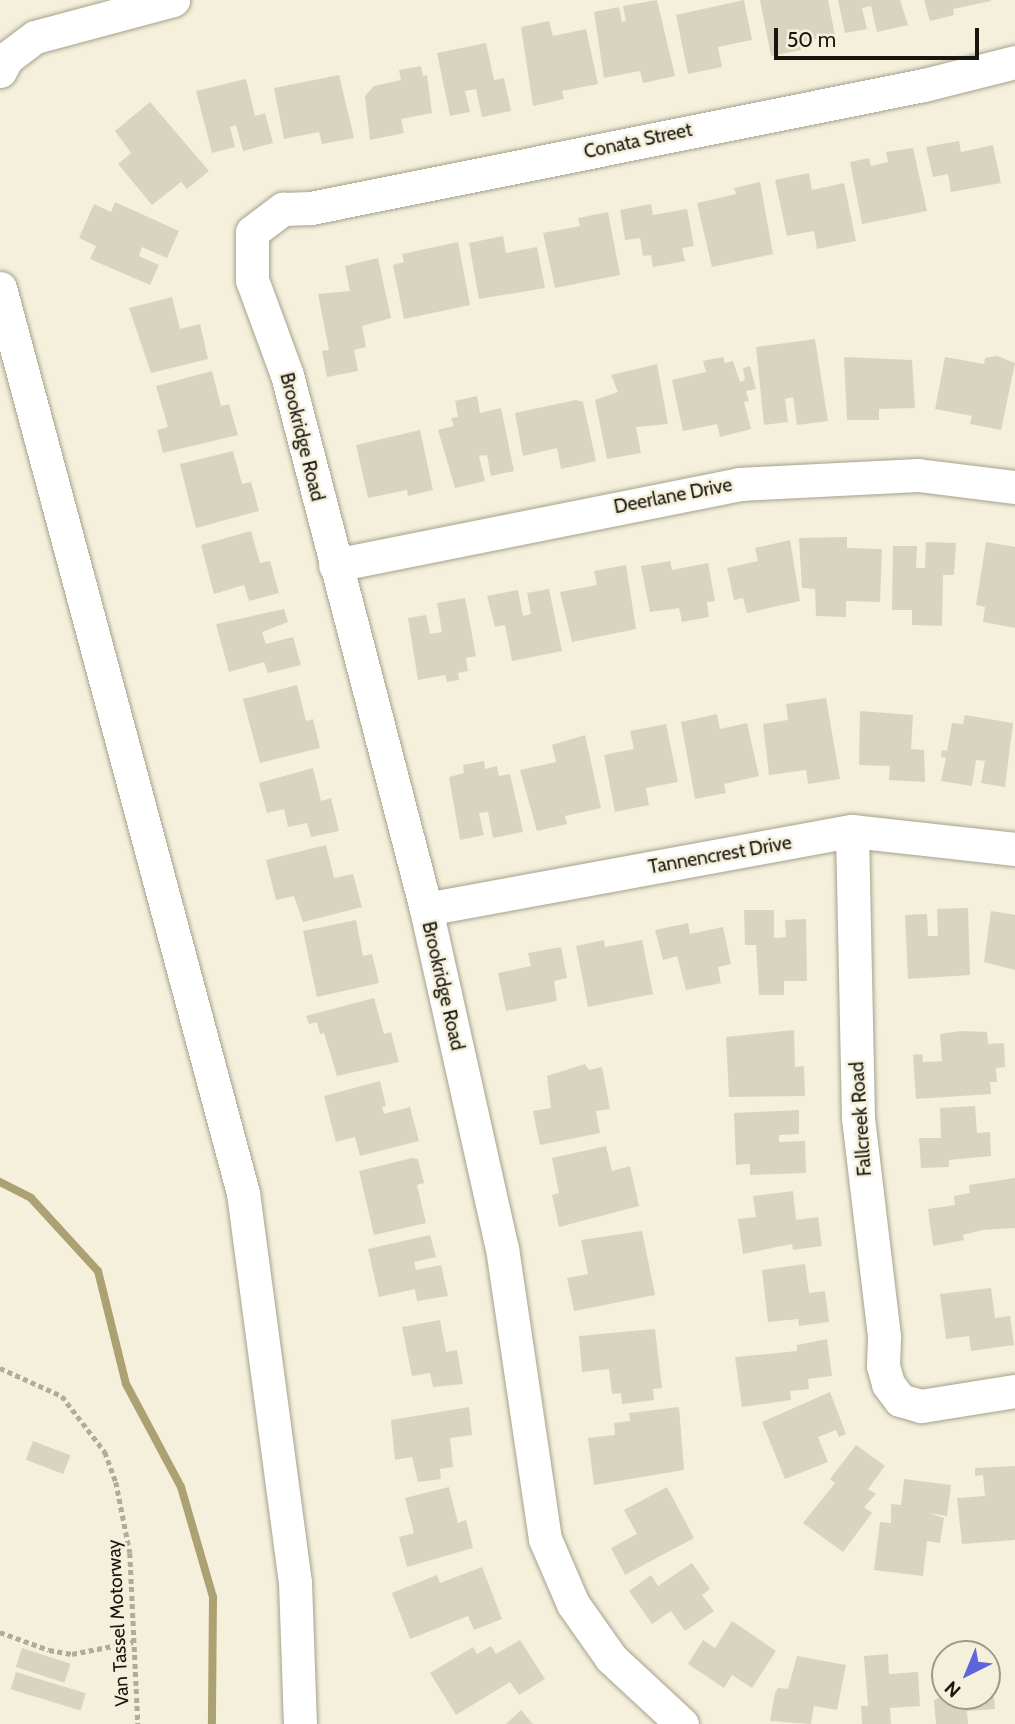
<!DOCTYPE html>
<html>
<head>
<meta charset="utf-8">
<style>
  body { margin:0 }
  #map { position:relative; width:1015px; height:1724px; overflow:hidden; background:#f5f0db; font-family:Cabin,sans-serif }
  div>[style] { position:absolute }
  .stream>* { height:8px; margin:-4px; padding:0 4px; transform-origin:4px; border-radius:4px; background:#aca172 }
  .building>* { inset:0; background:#d9d4bf; transform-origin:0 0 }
  .path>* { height:4.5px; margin-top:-2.25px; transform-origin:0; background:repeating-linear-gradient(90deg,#b0ac9c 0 5px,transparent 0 8.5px) }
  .roads { filter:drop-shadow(0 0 2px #a6a18e) drop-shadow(0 0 2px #a6a18e) }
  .minor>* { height:33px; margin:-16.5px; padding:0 16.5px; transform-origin:16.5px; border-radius:16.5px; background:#fff }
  span { translate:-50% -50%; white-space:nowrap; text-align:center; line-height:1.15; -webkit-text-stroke:5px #f5f0db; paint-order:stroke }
  .street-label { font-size:19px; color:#18160f }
  .north { position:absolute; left:931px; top:1640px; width:70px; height:70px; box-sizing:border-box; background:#f5f0db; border:2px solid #9d9989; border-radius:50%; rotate:223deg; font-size:19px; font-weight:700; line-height:28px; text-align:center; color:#18160f }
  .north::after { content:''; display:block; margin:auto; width:24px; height:32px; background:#5d65dd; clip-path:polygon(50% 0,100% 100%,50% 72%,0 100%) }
  .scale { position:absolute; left:774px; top:28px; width:205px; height:32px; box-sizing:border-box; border:4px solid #18160f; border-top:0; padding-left:9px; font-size:21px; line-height:24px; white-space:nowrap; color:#18160f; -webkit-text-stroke:5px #f5f0db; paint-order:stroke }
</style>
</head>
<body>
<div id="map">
  <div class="stream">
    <i style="left:0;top:1182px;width:35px;rotate:27deg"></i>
    <i style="left:31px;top:1198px;width:99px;rotate:47.5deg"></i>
    <i style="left:98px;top:1271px;width:116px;rotate:76.1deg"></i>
    <i style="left:126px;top:1384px;width:117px;rotate:61.9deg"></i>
    <i style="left:181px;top:1487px;width:115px;rotate:73.8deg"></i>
    <i style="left:213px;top:1597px;width:127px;rotate:90.5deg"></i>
  </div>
  <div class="building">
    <i style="clip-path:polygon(657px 0,675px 76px,643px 83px,640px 71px,604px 78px,594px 12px,619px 7px,622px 22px,626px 21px,623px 6px)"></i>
    <i style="clip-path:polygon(744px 0,752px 40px,718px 47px,722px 67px,688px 74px,676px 15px)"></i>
    <i style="clip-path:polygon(760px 0,828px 0,835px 35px,800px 42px,801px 50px,771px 56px)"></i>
    <i style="clip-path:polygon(838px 0,900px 0,908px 25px,877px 32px,871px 6px,862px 8px,867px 29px,845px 33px)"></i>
    <i style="clip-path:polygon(924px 0,991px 0,991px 1px,953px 9px,954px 15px,930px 21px)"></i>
    <i style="clip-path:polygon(549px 21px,553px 36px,586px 29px,598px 84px,562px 91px,564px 99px,533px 106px,521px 27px)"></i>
    <i style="clip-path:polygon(486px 43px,494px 80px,504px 78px,511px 111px,482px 117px,476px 89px,465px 91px,470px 112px,450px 116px,437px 53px)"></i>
    <i style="clip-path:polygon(421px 66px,423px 76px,427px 75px,432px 113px,401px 119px,404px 133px,370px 140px,365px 96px,374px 86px,401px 80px,399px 70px)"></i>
    <i style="clip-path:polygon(339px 75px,354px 138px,322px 144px,319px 132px,284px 139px,274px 88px)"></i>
    <i style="clip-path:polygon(246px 79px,255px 116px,265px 113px,273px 143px,243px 151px,236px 125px,230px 127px,235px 147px,212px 153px,196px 91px)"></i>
    <i style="clip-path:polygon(150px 102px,209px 171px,187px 189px,181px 182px,152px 205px,118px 164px,131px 153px,115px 131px)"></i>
    <i style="clip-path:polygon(959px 141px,961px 152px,993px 145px,1001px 183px,951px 192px,948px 174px,933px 177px,926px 147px)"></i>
    <i style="clip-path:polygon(913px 148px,927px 211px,862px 224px,850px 162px,869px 158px,871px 166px,888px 162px,886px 152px)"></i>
    <i style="clip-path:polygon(809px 173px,812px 190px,844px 183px,856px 241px,817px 249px,814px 231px,787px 236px,775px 180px)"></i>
    <i style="clip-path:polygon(760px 182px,773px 254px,712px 267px,697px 203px,736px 194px,734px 188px)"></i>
    <i style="clip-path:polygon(115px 202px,179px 231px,167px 258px,142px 247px,139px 256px,159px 265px,150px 285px,90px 259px,96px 246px,79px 238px,94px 204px,111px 212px)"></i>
    <i style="clip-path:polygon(651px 204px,653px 215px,687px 209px,694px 246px,682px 248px,685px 261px,653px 267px,651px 255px,643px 256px,640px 238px,625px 240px,620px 210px)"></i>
    <i style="clip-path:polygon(608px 212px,620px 275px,555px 288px,543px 233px,580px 226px,578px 218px)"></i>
    <i style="clip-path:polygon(503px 236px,506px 253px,537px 247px,545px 288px,479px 299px,469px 243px)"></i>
    <i style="clip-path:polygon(458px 242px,470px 305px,404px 319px,393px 265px,404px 262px,402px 254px)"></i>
    <i style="clip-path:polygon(378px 258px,391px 318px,362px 326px,366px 347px,354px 350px,358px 371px,327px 377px,322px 351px,329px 350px,318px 294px,350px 291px,345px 266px)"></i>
    <i style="clip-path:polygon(172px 297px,180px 329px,200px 324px,208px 359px,151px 373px,129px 308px)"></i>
    <i style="clip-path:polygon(815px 339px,828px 421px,797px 425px,793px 397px,785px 399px,788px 422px,764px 425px,756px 347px)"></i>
    <i style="clip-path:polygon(997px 356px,1015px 363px,1001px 430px,970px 424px,972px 416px,935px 409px,945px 357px,984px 364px,985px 358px)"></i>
    <i style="clip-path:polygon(723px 357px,725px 363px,733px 361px,740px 382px,745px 380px,743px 368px,750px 366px,756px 389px,746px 391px,749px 401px,744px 402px,751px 429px,720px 437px,717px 424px,683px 431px,672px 380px,706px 372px,703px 361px)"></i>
    <i style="clip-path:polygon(844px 357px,912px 360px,915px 408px,879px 409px,879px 420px,847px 420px)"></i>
    <i style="clip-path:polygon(657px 364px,668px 424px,636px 427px,641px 453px,607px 459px,595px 400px,618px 392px,611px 375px)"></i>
    <i style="clip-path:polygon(212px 371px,221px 406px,229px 404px,238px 435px,163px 453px,157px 430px,168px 427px,156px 386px)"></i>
    <i style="clip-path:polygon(477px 396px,480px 413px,501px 408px,514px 471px,491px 476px,487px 455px,479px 456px,485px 481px,455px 488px,438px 430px,454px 426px,451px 418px,458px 417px,455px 401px)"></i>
    <i style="clip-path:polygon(576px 400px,583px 402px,596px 461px,561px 469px,557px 448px,523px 456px,515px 413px)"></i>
    <i style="clip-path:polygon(420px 430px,433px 490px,408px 496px,407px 490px,368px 498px,356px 445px)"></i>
    <i style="clip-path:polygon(233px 451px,242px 484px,251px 482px,259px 511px,196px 528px,180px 464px)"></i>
    <i style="clip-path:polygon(251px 531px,260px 563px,270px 561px,279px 593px,249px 601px,244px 585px,214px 594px,201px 545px)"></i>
    <i style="clip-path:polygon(847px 537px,847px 548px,882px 549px,880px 602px,846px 601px,846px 617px,816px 616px,815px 589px,802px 588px,799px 538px)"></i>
    <i style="clip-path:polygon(790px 540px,800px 601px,747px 613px,743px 598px,734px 600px,727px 568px,758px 561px,755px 548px)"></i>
    <i style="clip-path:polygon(926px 542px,956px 543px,954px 575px,943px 575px,942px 626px,912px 625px,912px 610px,892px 610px,893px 546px,917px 546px,916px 568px,925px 568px)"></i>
    <i style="clip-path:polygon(986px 542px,1015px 547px,1015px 628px,983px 622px,985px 607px,976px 605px)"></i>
    <i style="clip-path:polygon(670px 561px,672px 570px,708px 563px,715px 601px,707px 602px,709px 617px,682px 622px,679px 608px,650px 612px,641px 566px)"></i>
    <i style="clip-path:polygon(626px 565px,636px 629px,572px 642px,560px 592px,597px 585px,594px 571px)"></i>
    <i style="clip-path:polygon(549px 589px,562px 651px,512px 661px,505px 625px,495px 627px,487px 596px,518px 590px,523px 616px,531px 614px,527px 593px)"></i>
    <i style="clip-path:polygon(465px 598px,476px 656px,466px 658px,468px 671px,458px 673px,459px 680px,447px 682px,445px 675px,418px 680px,408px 618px,426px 615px,430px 634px,442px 632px,437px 603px)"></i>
    <i style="clip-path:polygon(284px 609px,288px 622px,262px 632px,266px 644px,293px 637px,301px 665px,268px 673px,264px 662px,229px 672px,216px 624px)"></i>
    <i style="clip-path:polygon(297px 685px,306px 721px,313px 719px,320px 748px,260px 763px,243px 699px)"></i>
    <i style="clip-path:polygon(826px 698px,840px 779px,808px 784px,806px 770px,769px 775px,763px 724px,788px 720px,786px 704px)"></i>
    <i style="clip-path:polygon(860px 711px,913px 715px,911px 749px,924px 750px,925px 782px,889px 780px,890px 766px,859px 765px)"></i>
    <i style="clip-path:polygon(717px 714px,720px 729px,747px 723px,759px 776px,724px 784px,726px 793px,695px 799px,681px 722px)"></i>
    <i style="clip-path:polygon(965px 715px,1013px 723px,1005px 787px,981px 783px,985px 761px,976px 760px,972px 786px,941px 781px,946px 758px,941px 757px,942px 750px,947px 751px,952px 723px,963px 724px)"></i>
    <i style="clip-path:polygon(666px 724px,678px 782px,646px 788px,649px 805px,615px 812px,604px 755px,634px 749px,630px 731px)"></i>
    <i style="clip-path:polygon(585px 735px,601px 808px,565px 816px,567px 824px,537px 831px,520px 770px,556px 762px,552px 745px)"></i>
    <i style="clip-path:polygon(484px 761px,485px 769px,497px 766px,499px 776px,510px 774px,523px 832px,493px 838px,488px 812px,479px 813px,484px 835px,460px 840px,449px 777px,464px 773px,463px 765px)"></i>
    <i style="clip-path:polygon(313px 768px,321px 801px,331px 798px,339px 831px,311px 837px,307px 823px,288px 827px,284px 809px,267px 813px,259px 783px)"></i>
    <i style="clip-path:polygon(326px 845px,334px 878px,353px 874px,362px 907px,303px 922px,294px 896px,276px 900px,266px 860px)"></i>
    <i style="clip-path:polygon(968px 908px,970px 975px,908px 979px,905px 915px,927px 914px,928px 936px,938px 936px,937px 909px)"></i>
    <i style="clip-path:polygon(744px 910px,774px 910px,774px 938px,786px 937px,785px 920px,806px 919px,807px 981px,784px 981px,784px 995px,759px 995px,756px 945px,745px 945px)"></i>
    <i style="clip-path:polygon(991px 911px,1015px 915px,1015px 970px,984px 962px)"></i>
    <i style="clip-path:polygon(356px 920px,363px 956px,372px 954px,379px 983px,317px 997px,303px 931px)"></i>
    <i style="clip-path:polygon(688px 923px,690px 934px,723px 927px,731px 964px,718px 967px,721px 983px,686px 990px,677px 956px,663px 960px,655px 930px)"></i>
    <i style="clip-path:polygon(604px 940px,605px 947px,642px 940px,653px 994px,588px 1007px,576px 946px)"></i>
    <i style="clip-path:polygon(561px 947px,567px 978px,554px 981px,557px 1001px,506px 1011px,498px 973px,531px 966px,528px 953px)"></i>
    <i style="clip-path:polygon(374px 998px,384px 1034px,391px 1032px,399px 1062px,337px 1076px,324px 1033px,320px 1034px,317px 1022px,309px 1024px,306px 1016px)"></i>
    <i style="clip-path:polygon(794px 1030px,795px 1067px,804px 1066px,805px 1096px,729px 1097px,726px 1037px)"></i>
    <i style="clip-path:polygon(961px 1031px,987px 1032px,988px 1044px,1004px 1043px,1005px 1067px,996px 1068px,997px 1082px,990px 1082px,991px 1094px,916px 1099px,913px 1055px,922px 1054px,923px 1062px,942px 1061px,940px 1034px)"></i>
    <i style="clip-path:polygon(585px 1064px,589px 1070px,602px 1067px,610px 1109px,596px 1111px,600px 1133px,540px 1145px,533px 1111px,551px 1108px,547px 1076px)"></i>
    <i style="clip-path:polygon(380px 1081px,386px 1106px,382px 1107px,384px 1114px,410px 1107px,419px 1141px,360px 1156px,355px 1137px,336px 1142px,324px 1096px)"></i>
    <i style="clip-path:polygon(975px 1106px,977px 1133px,990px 1132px,991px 1156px,949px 1160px,949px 1167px,921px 1168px,919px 1138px,941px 1138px,940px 1108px)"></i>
    <i style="clip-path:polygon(799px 1110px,799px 1134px,779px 1135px,779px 1142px,805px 1141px,806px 1173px,750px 1175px,750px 1164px,736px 1165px,734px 1113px)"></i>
    <i style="clip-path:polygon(606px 1146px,612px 1171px,630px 1166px,639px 1206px,559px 1227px,552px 1195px,559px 1193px,552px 1158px)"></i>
    <i style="clip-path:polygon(412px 1158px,418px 1159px,424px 1183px,417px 1185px,426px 1223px,374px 1235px,359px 1171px)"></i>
    <i style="clip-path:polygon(1015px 1178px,1015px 1228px,982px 1230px,963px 1235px,964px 1240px,933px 1246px,928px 1209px,955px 1205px,954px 1196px,970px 1193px,969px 1185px)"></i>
    <i style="clip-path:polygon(793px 1191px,796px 1220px,818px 1217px,822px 1246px,793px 1250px,792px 1244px,743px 1254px,738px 1219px,756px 1217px,753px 1196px)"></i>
    <i style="clip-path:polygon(642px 1231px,655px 1295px,574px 1311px,567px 1278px,588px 1274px,581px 1240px)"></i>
    <i style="clip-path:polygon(430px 1235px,436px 1257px,414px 1262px,416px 1270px,441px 1265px,448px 1296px,417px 1301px,415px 1289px,379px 1297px,368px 1249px)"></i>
    <i style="clip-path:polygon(805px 1264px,809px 1293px,825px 1291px,829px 1322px,799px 1326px,798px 1319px,768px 1322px,762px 1270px)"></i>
    <i style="clip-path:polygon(991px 1288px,995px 1318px,1010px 1316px,1014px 1345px,971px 1351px,969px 1336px,946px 1339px,940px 1294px)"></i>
    <i style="clip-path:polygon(440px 1320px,446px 1352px,457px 1350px,463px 1384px,433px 1387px,430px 1373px,412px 1376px,402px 1327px)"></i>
    <i style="clip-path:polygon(655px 1329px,662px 1388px,653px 1389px,654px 1400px,622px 1404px,621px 1393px,612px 1394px,609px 1369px,582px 1372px,579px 1336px)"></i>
    <i style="clip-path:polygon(827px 1339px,832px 1376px,808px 1379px,809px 1389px,790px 1391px,791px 1400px,742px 1407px,735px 1357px,797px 1351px,797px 1345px)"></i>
    <i style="clip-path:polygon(830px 1392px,846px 1434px,839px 1437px,836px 1430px,818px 1437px,828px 1462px,785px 1479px,762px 1422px)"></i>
    <i style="clip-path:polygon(469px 1407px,472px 1435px,450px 1438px,453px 1467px,440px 1469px,441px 1479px,418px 1482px,412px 1457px,395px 1460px,391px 1420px)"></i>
    <i style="clip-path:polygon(679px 1407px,684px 1470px,594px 1485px,588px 1438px,615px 1435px,614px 1423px,630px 1421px,629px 1413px)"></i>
    <i style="left:33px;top:1441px;width:40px;height:20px;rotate:21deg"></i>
    <i style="clip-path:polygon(856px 1445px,885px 1466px,868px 1489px,876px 1494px,864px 1507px,872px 1513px,843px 1552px,803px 1523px,835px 1483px,830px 1479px)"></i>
    <i style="clip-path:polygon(1015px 1466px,1015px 1540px,962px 1544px,957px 1498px,985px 1496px,983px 1475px,975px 1476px,975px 1468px)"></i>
    <i style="clip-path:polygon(904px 1479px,951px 1485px,947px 1516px,929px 1513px,944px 1518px,940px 1543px,927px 1541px,923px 1576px,874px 1570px,880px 1522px,891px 1523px,891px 1504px,901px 1505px)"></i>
    <i style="clip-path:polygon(449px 1487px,458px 1523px,466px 1520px,473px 1548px,407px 1567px,399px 1537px,414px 1533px,405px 1498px)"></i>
    <i style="clip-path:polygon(667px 1487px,694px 1538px,625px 1575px,611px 1548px,637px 1534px,624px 1510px)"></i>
    <i style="clip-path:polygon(692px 1563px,710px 1589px,702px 1595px,714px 1611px,685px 1631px,671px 1611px,652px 1624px,629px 1591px,651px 1575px,658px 1586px)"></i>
    <i style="clip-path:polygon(482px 1567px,502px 1619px,474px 1630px,468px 1616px,410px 1639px,392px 1593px,437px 1575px,440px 1583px)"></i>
    <i style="clip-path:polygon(732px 1621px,776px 1651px,752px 1688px,732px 1675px,724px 1688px,688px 1664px,703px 1640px,715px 1648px)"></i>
    <i style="clip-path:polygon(520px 1640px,545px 1679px,519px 1695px,510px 1682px,456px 1715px,430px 1673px,473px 1647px,477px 1654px,491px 1646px,496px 1654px)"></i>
    <i style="left:22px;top:1648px;width:51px;height:20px;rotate:18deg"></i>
    <i style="clip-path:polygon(888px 1654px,889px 1674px,918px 1672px,920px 1706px,890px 1708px,891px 1724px,862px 1724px,861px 1706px,868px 1706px,864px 1656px)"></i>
    <i style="clip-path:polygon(797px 1656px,846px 1665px,837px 1710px,814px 1706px,811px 1724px,770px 1721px,775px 1693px,778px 1688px,788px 1689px)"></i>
    <i style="clip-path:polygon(945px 1656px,945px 1693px,943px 1693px,940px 1657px)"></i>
    <i style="clip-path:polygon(991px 1664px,995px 1709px,967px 1711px,968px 1724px,936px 1724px,934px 1700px,943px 1696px,987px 1696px,987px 1665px)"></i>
    <i style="left:16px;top:1672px;width:73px;height:18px;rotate:17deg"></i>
    <i style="clip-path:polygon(521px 1710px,533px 1724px,506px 1724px)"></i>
  </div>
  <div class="path">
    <i style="left:0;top:1368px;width:68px;rotate:24.3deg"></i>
    <i style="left:62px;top:1396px;width:71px;rotate:52.5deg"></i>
    <i style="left:105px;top:1452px;width:32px;rotate:70deg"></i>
    <i style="left:116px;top:1482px;width:72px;rotate:78.8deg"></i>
    <i style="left:130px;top:1553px;width:171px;rotate:87.3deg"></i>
    <i style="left:0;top:1632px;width:52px;rotate:20.2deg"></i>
    <i style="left:49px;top:1650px;width:23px;rotate:10deg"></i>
    <i style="left:72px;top:1654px;width:62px;rotate:-11.1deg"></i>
  </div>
  <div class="roads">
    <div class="minor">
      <i style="left:0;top:71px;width:15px;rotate:-62deg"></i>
      <i style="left:7px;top:58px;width:35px;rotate:-37deg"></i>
      <i style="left:35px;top:37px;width:143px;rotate:-15deg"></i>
      <i style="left:0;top:288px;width:937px;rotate:74.97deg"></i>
      <i style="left:243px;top:1193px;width:392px;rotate:82.4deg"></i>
      <i style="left:295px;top:1582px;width:142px;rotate:88deg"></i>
      <i style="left:335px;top:565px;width:412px;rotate:-11.3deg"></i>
      <i style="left:739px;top:484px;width:179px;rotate:-2.9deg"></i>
      <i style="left:918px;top:475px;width:98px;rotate:7.1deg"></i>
      <i style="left:852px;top:831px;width:287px;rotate:88.8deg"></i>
      <i style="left:858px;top:1118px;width:221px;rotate:83.2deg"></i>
      <i style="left:884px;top:1337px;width:29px;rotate:92deg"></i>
      <i style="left:883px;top:1366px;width:19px;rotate:74deg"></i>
      <i style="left:888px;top:1384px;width:20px;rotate:53deg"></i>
      <i style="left:900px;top:1400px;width:22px;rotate:16deg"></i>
      <i style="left:921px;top:1406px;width:95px;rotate:-9.1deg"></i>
      <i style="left:426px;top:909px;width:433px;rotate:-10.4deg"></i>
      <i style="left:852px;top:831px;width:164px;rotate:6.3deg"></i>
      <i style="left:682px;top:1724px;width:97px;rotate:-137.1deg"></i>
      <i style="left:611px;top:1658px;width:66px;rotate:-125.1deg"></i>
      <i style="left:573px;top:1604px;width:71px;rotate:-113.3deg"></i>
      <i style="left:545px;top:1539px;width:293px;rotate:-98.4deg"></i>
      <i style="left:502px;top:1249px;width:348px;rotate:-102.6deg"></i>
      <i style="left:426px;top:909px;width:552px;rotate:-104.59deg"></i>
      <i style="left:287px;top:375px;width:101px;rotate:-110.2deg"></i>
      <i style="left:252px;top:280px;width:48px;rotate:-90deg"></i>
      <i style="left:252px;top:232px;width:39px;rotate:-37deg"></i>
      <i style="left:283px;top:209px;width:28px;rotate:-2deg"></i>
      <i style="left:311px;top:208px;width:625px;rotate:-11.35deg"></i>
      <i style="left:924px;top:85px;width:94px;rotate:-14.2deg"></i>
    </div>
  </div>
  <div class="street-label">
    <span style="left:638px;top:141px;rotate:-12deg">Conata Street</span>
    <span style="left:302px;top:437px;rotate:76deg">Brookridge Road</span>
    <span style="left:673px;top:496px;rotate:-11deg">Deerlane Drive</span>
    <span style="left:720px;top:855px;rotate:-10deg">Tannencrest Drive</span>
    <span style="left:443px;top:986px;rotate:77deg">Brookridge Road</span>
    <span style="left:861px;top:1119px;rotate:-94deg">Fallcreek Road</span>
    <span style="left:118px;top:1623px;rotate:-93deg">Van Tassel Motorway</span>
  </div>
  <div class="north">N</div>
  <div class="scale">50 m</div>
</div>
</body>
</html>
